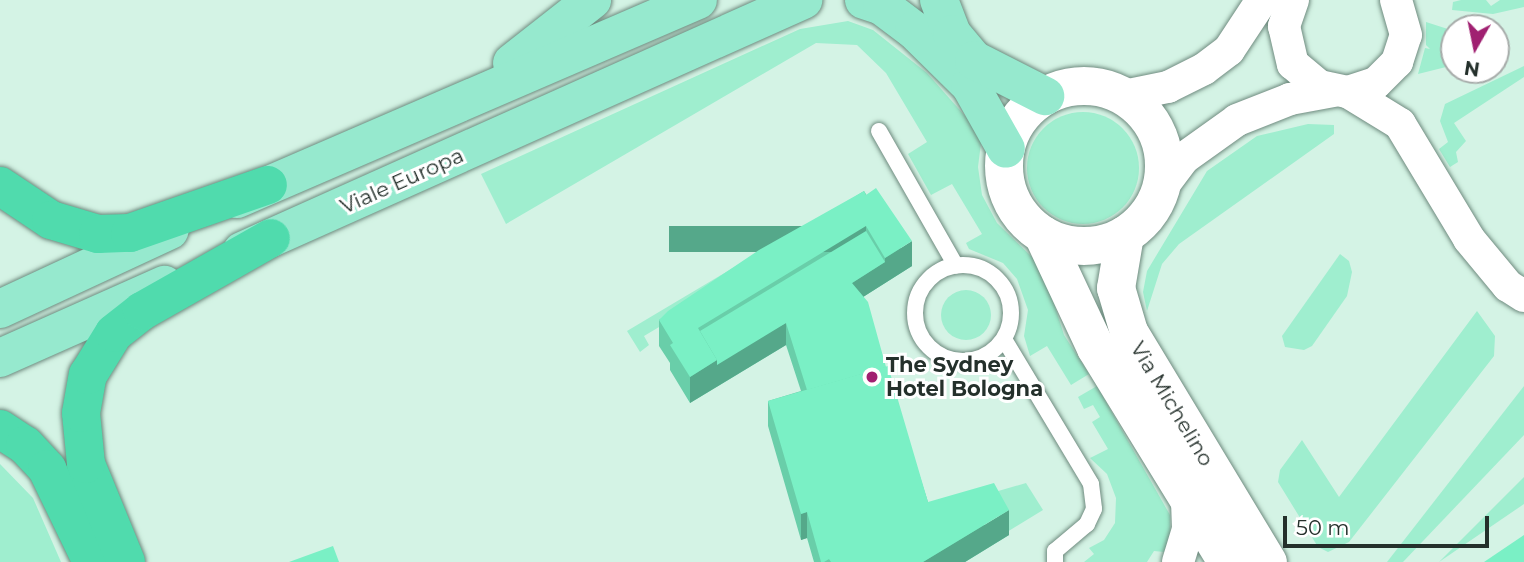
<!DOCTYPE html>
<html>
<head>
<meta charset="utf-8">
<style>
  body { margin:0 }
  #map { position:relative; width:1524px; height:562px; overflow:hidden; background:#d4f3e5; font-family:Montserrat,sans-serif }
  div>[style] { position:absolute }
  .green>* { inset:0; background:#9feecf }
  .round { border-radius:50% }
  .roads { filter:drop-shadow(0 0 2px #6f8b7f) drop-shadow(0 0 2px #6f8b7f) }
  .service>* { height:16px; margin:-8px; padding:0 8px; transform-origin:8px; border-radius:8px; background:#fff }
  .service>.ring { margin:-8px; padding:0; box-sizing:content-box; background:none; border:16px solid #fff; border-radius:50% }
  .minor>* { height:32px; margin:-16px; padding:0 16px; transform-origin:16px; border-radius:16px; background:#fff }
  .tertiary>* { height:38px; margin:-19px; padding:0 19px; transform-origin:19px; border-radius:19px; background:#fff }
  .tertiary>.ring { margin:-19px; padding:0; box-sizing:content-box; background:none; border:38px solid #fff; border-radius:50% }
  .primary>* { height:38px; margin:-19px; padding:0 19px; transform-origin:19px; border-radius:19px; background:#96e9ce }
  .motorway>* { height:38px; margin:-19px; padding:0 19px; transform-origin:19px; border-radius:19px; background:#50dbad }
  .wall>* { inset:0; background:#69cea9 }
  .shaded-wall>* { inset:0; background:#55a88a; transform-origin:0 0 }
  .building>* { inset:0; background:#7af0c5 }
  .dots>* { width:19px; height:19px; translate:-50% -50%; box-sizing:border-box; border:4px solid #fff; border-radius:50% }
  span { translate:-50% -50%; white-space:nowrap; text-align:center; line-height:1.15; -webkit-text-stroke:6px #fff; paint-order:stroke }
  .street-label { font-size:21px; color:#24302b }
  .poi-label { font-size:21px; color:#24302b; font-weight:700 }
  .left { translate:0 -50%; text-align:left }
  .north { position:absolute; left:1440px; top:14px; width:70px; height:70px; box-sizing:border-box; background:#fff; border:2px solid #a7acaa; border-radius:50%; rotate:189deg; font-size:19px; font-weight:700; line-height:28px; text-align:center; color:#24302b }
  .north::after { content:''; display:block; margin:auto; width:24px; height:32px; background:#a02071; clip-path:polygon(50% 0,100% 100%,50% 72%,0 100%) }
  .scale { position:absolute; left:1283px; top:516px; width:206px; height:32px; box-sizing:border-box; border:4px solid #24302b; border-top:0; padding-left:9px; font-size:21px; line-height:24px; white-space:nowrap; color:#24302b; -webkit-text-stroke:5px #fff; paint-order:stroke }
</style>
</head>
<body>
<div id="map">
  <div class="green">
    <i style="clip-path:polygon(1461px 0,1486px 0,1491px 6px,1500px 0,1524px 0,1524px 7px,1493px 14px,1452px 10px,1453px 2px)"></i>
    <i style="clip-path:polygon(848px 21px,873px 30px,927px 73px,973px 125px,981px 143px,978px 167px,982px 195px,997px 223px,1033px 258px,1050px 291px,1064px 335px,1089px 374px,1071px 385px,1047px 346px,1030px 356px,1024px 336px,1028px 310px,1017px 279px,1003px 263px,969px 249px,966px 243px,982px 234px,952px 184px,931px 195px,908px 154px,927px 142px,886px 73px,857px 45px,816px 43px,506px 224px,481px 174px,800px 29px)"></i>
    <i style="clip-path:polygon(1426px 22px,1454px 31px,1454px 65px,1418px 74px,1425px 48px,1430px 49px,1426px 45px)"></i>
    <i style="clip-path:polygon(1524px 66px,1524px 77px,1454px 123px,1466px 141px,1456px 152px,1458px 162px,1450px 167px,1439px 149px,1448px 142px,1440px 121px,1445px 104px)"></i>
    <i class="round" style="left:1027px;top:112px;width:112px;height:112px"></i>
    <i style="clip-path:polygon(1308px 124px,1334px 125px,1334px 134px,1179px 244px,1162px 264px,1147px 311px,1143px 292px,1147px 271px,1207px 171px,1257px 136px)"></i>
    <i style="clip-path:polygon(758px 253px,765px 264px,644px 336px,649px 345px,640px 352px,627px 331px)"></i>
    <i style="clip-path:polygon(1340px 254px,1349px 261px,1352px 272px,1347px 296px,1312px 346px,1304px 350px,1285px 347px,1282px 336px)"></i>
    <i class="round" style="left:941px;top:290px;width:50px;height:50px"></i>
    <i style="clip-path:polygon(1477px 311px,1495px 336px,1494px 356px,1349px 542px,1328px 552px,1318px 547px,1278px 482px,1280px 470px,1302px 440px,1339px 497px)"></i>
    <i style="clip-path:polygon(1097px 386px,1170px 515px,1170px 539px,1164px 552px,1154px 551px,1147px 562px,1084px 562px,1094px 554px,1089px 548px,1104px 540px,1115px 523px,1116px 498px,1107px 474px,1090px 458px,1108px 449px,1092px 422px,1100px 417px,1093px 405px,1084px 409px,1078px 397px)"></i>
    <i style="clip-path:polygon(1524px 386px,1524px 435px,1403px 562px,1387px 562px)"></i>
    <i style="clip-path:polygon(0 464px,33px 498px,61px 562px,0 562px)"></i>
    <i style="clip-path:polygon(1524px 477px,1524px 504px,1439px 562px)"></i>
    <i style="clip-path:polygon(1026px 483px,1043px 510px,1007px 532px,988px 494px)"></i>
  </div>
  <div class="roads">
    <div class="service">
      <i style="left:879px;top:131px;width:155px;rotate:60.3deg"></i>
      <i class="ring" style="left:915px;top:265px;width:80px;height:80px"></i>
      <i style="left:1004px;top:339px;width:169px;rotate:59deg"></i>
      <i style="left:1091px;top:484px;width:25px;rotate:83deg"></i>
      <i style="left:1094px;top:509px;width:17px;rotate:115deg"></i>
      <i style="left:1087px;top:524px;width:42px;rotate:139.8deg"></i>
      <i style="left:1055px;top:551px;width:11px;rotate:90deg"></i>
    </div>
    <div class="minor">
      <i style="left:1293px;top:0;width:28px;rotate:109deg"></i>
      <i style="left:1284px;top:26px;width:39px;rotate:77deg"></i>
      <i style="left:1293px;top:64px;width:34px;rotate:40deg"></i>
      <i style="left:1319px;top:86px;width:30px;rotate:12deg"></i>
      <i style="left:1348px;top:92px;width:29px;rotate:-18deg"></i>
      <i style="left:1376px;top:83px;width:30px;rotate:-45deg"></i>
      <i style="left:1397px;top:62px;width:28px;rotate:-72deg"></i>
      <i style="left:1406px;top:35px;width:36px;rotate:-106deg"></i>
      <i style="left:1348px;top:92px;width:61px;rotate:31.6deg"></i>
      <i style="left:1400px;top:124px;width:134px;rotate:59deg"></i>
      <i style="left:1469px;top:239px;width:61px;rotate:50.3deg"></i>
      <i style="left:1508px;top:286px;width:19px;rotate:32deg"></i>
      <i style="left:1124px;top:96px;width:45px;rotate:-11.6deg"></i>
      <i style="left:1168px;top:87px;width:40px;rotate:-26.6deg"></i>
      <i style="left:1204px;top:69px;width:31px;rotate:-37deg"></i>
      <i style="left:1229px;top:50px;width:60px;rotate:-56.6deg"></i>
      <i style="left:1162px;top:187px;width:36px;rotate:-53deg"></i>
      <i style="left:1184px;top:158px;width:65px;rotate:-35.6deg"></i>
      <i style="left:1237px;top:120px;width:57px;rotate:-21.6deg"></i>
      <i style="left:1290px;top:99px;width:44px;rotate:-10.5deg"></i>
      <i style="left:1178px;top:562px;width:34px;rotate:-73deg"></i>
      <i style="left:1188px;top:529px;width:32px;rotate:-92deg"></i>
    </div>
    <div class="tertiary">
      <i class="ring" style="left:1004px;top:86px;width:122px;height:122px"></i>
      <i style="left:1043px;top:235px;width:125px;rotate:64.9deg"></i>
      <i style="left:1096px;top:348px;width:251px;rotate:58.5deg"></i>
      <i style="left:1125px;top:235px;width:54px;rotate:99.6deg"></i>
      <i style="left:1116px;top:288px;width:46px;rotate:73.5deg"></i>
      <i style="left:1129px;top:332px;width:269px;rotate:58.9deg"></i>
    </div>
    <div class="primary">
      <i style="left:864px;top:0;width:19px;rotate:18deg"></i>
      <i style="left:882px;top:6px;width:40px;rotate:37deg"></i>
      <i style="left:914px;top:30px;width:78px;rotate:44.5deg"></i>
      <i style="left:970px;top:85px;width:73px;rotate:60.6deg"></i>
      <i style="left:939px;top:0;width:36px;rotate:69deg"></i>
      <i style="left:952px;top:34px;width:34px;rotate:50deg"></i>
      <i style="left:974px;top:60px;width:80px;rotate:26.9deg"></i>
      <i style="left:512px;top:63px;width:102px;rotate:-38.2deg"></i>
      <i style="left:237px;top:199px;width:502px;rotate:-23.35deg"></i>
      <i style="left:242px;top:251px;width:615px;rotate:-24.1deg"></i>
      <i style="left:0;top:309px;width:187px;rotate:-24.9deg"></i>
      <i style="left:0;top:358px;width:180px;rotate:-24deg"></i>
    </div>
    <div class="motorway">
      <i style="left:0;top:186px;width:61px;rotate:33.7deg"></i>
      <i style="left:51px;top:220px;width:49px;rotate:16.6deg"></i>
      <i style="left:98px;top:234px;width:32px;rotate:-2deg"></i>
      <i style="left:130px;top:233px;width:146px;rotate:-19.2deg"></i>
      <i style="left:0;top:429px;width:30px;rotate:33deg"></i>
      <i style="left:25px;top:445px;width:33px;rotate:47deg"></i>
      <i style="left:47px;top:469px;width:103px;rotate:64.2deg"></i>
      <i style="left:126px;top:562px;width:106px;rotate:-112.2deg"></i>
      <i style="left:86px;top:464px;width:51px;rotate:-95.6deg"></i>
      <i style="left:81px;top:413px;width:39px;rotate:-80deg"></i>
      <i style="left:88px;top:375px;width:49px;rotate:-58.2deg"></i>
      <i style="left:114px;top:333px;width:36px;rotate:-38deg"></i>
      <i style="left:142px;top:311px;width:148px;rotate:-29.5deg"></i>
    </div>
  </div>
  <div class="wall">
    <i style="clip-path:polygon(864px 191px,912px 266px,863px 297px,928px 502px,1009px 535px,965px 562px,814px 562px,807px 538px,801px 540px,768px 426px,768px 401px,801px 391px,786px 345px,690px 403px,670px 370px,670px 363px,659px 346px,659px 320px)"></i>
  </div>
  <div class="shaded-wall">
    <i style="left:866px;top:226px;width:26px;height:197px;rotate:90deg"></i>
    <i style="clip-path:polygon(912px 241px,912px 266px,852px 304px,852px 283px,885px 262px,885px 258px)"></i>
    <i style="clip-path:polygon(786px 323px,786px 345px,690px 403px,690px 377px,717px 360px)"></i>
    <i style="clip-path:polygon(1009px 510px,1009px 535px,965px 562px,923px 562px)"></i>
    <i style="clip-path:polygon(807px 512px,807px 538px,801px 540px,801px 514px)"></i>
  </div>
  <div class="building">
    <i style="clip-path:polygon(876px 188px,912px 241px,885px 258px,866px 226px,698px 328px,717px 360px,690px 377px,670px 345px,673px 343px,659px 320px,668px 311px,759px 250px,864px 191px,866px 195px)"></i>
    <i style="clip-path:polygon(866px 231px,885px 262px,852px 283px,868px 302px,886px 367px,807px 390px,786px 323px,717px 365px,717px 360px,700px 331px)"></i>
    <i style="clip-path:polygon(888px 366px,928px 502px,994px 483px,1009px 510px,923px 562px,831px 562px,829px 559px,824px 562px,821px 562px,807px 512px,801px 514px,768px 401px)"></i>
    <i style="clip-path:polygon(1524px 535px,1524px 562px,1484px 562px)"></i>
    <i style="clip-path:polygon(333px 546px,339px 562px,289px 562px)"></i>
  </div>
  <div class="dots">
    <i style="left:872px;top:377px;background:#a02071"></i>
  </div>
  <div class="street-label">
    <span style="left:402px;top:181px;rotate:-24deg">Viale Europa</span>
    <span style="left:1172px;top:404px;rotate:59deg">Via Michelino</span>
  </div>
  <div class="poi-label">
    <span class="left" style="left:886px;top:377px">The Sydney<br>Hotel Bologna</span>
  </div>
  <div class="north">N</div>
  <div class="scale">50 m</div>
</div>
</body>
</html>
